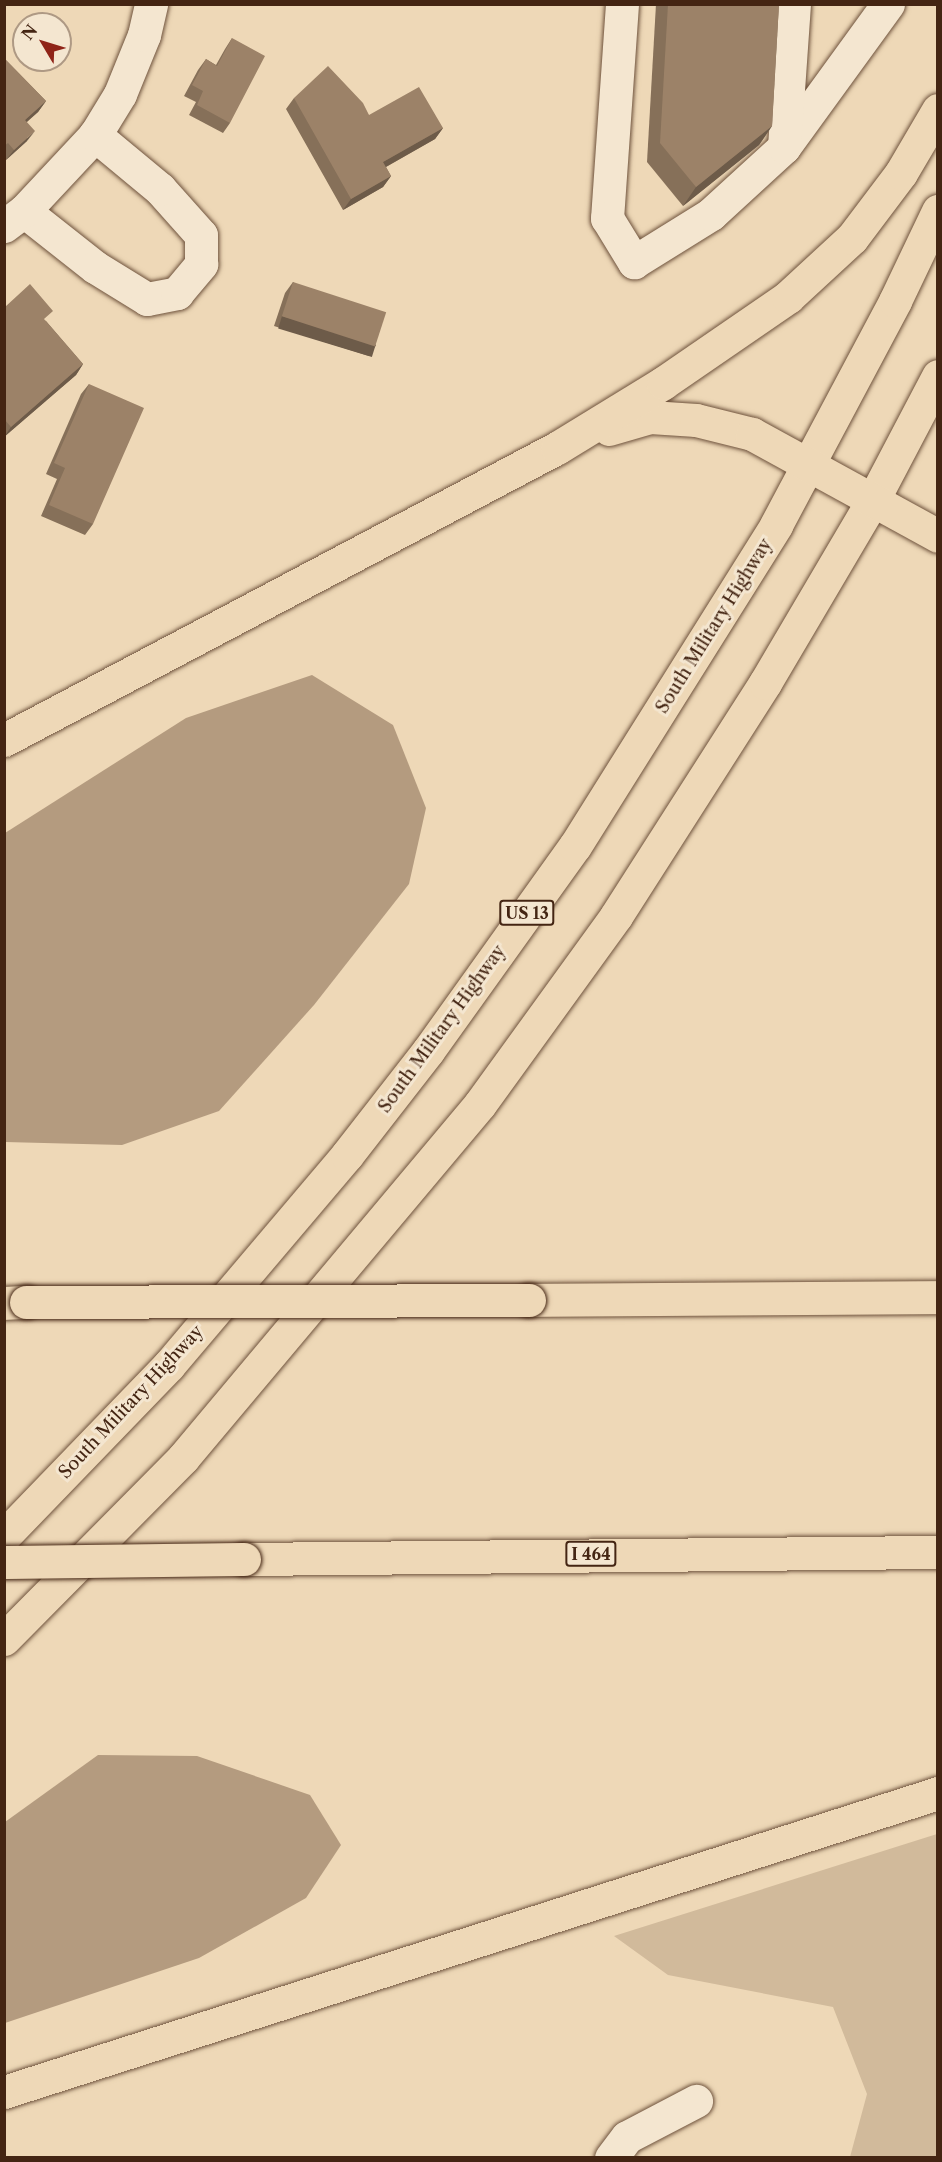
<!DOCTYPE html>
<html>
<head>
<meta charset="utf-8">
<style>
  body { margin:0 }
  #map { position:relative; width:942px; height:2162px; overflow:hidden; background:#eed8b7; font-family:"Libre Caslon Text",serif }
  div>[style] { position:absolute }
  .green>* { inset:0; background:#d1ba9b }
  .water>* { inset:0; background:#b49b7f }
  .roads { filter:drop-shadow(0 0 2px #6e523c) drop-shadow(0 0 2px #6e523c) }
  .minor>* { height:33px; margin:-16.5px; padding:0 16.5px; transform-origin:16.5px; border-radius:16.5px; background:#f4e6d0 }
  .major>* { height:33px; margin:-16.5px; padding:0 16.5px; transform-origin:16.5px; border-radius:16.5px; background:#eed8b7 }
  .highway>* { height:33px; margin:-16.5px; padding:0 16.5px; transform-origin:16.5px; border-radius:16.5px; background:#eed8b7 }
  .bridges { filter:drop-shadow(0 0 2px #442513) drop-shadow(0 0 2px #442513) }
  .highway-bridge>* { height:33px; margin:-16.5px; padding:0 16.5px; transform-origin:16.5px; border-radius:16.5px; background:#eed8b7 }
  .wall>* { inset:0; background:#867059 }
  .shaded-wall>* { inset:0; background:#6d5b49; transform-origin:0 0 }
  .building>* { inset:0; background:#9c8268; transform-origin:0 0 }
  span { translate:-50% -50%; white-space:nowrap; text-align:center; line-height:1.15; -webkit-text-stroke:6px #f4e6d0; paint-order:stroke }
  .shield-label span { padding:2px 4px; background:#f4e6d0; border:2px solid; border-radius:4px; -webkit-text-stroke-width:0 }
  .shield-label { font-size:16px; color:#442513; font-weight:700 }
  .street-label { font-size:18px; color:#442513 }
  .frame { position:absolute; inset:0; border:6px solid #442513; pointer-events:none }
  .north { position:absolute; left:12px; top:12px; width:60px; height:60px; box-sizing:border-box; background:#f4e6d0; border:2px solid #ae9984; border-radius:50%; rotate:308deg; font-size:16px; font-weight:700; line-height:24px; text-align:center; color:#442513 }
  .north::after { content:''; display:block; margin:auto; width:21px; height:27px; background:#8f2418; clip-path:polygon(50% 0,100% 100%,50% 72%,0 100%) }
</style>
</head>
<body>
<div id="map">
  <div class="green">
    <i style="clip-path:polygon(937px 1834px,937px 2157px,850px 2157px,867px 2094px,833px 2007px,668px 1975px,614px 1936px)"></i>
  </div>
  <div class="water">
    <i style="clip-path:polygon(312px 675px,393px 725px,426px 808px,409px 884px,314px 1005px,219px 1111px,122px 1145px,5px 1142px,5px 833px,186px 718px)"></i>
    <i style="clip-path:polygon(98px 1755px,197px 1756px,310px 1795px,341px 1845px,306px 1898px,199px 1958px,5px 2023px,5px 1822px)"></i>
  </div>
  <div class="roads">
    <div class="minor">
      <i style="left:622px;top:4px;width:215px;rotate:94deg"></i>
      <i style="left:607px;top:218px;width:52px;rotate:58.5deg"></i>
      <i style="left:634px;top:262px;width:91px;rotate:-31.9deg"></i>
      <i style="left:711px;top:214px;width:99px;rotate:-42.5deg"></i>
      <i style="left:784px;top:147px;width:177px;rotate:-54deg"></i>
      <i style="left:784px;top:147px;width:143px;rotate:-86deg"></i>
      <i style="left:24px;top:211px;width:90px;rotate:38.3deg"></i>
      <i style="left:95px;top:267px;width:61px;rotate:31.6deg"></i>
      <i style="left:147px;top:299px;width:31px;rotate:-11deg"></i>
      <i style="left:177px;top:293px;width:38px;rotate:-50deg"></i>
      <i style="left:201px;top:264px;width:29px;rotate:-90deg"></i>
      <i style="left:201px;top:235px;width:62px;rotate:-131.7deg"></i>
      <i style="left:160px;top:189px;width:85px;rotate:-140.3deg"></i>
      <i style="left:4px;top:226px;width:25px;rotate:-37deg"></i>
      <i style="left:24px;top:211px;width:104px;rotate:-46.9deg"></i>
      <i style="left:95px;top:135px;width:48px;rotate:-58.6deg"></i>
      <i style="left:120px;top:94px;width:64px;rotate:-67.9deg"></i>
      <i style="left:144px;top:35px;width:32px;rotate:-77deg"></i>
      <i style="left:611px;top:2158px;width:26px;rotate:-53deg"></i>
      <i style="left:627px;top:2137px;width:78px;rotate:-27.6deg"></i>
    </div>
    <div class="major">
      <i style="left:4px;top:1536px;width:238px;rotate:-46deg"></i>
      <i style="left:169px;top:1365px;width:275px;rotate:-49.7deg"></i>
      <i style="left:347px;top:1155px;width:132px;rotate:-52.1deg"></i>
      <i style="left:428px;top:1051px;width:252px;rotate:-54.4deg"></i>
      <i style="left:575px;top:846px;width:379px;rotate:-57.9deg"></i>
      <i style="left:776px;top:525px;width:254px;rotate:-62deg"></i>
      <i style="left:895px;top:301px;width:100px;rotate:-64.5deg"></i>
      <i style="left:4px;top:1639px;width:255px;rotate:-45.3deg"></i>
      <i style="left:183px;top:1458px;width:462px;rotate:-50deg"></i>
      <i style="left:480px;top:1104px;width:232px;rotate:-54.1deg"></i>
      <i style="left:616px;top:916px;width:277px;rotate:-57.4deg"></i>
      <i style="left:765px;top:683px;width:212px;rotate:-59.5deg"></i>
      <i style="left:873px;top:500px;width:140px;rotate:-62.3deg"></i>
    </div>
    <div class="highway">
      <i style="left:609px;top:429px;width:43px;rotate:-16.3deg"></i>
      <i style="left:650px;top:417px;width:46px;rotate:3.7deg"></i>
      <i style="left:696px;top:420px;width:58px;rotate:14deg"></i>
      <i style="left:752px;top:434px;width:212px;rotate:28.7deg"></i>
      <i style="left:4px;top:740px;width:625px;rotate:-27.84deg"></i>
      <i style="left:557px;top:448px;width:124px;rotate:-31.5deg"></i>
      <i style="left:663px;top:383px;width:152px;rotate:-34.5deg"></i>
      <i style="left:788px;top:297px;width:87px;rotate:-42.7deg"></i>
      <i style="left:852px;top:238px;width:81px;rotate:-53deg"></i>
      <i style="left:901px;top:173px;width:73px;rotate:-59.6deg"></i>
      <i style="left:529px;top:1300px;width:409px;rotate:-0.4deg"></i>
      <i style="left:4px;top:1303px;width:22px;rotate:-3deg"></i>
      <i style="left:244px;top:1559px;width:694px;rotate:-0.58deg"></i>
      <i style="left:4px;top:2092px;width:981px;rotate:-17.75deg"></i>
    </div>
  </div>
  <div class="bridges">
    <div class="highway-bridge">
      <i style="left:26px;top:1302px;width:503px;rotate:-0.23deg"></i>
      <i style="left:4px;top:1562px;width:240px;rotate:-0.7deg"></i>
    </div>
  </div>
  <div class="wall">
    <i style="clip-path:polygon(656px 4px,779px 4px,772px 126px,759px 145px,683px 206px,647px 162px)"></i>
    <i style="clip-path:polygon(232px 38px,230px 123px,223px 133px,189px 115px,196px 102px,184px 96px,198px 70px,206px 59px,216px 65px,225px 49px)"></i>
    <i style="clip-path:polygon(4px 58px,46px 101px,38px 112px,27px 122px,27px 141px,6px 160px,4px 159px)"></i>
    <i style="clip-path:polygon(294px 98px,369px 115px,443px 128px,435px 139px,386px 167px,391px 176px,383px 187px,343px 210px,286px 109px)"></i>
    <i style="clip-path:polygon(293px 282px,376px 345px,369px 356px,274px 326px,285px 293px)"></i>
    <i style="clip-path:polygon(4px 306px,46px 321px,83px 364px,76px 375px,4px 437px)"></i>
    <i style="clip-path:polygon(89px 384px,93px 524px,85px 535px,41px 516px,57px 479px,46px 474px,81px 394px)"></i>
  </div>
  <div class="shaded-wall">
    <i style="clip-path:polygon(46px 101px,38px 112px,17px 130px,25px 120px)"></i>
    <i style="clip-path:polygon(772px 126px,759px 145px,683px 206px,696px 187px)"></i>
    <i style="clip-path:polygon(443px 128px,435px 139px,375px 173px,383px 162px)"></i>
    <i style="clip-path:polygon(35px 131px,27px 141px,6px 160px,14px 150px)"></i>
    <i style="clip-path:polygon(391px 176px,383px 187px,343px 210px,351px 199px)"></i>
    <i style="left:282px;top:316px;width:98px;height:13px;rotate:17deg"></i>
    <i style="clip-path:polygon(83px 364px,76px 375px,4px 437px,11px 427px)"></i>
  </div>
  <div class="building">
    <i style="clip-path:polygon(668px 4px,779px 4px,772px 126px,696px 187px,660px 143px)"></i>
    <i style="clip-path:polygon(232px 38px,265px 56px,230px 123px,197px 105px,203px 91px,192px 85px,206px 59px,217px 66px)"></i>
    <i style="clip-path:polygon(4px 58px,46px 101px,25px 120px,35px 131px,14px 150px,8px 143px,4px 146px)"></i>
    <i style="clip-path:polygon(328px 66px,363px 103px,369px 115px,419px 87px,443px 128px,383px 162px,391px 176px,351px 199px,294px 98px)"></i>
    <i style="left:293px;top:282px;width:98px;height:36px;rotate:18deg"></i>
    <i style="clip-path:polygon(30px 284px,53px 311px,44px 319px,83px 364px,11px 427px,4px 419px,4px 306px,5px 307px)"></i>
    <i style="clip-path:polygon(89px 384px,144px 408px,93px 524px,49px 505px,65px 468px,54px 463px)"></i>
  </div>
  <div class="shield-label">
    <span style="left:527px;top:913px">US 13</span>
    <span style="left:591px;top:1554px">I 464</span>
  </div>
  <div class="street-label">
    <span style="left:714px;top:626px;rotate:-58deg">South Military Highway</span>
    <span style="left:442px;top:1029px;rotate:-54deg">South Military Highway</span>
    <span style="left:131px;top:1402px;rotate:-47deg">South Military Highway</span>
  </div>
  <div class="frame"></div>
  <div class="north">N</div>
</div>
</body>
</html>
